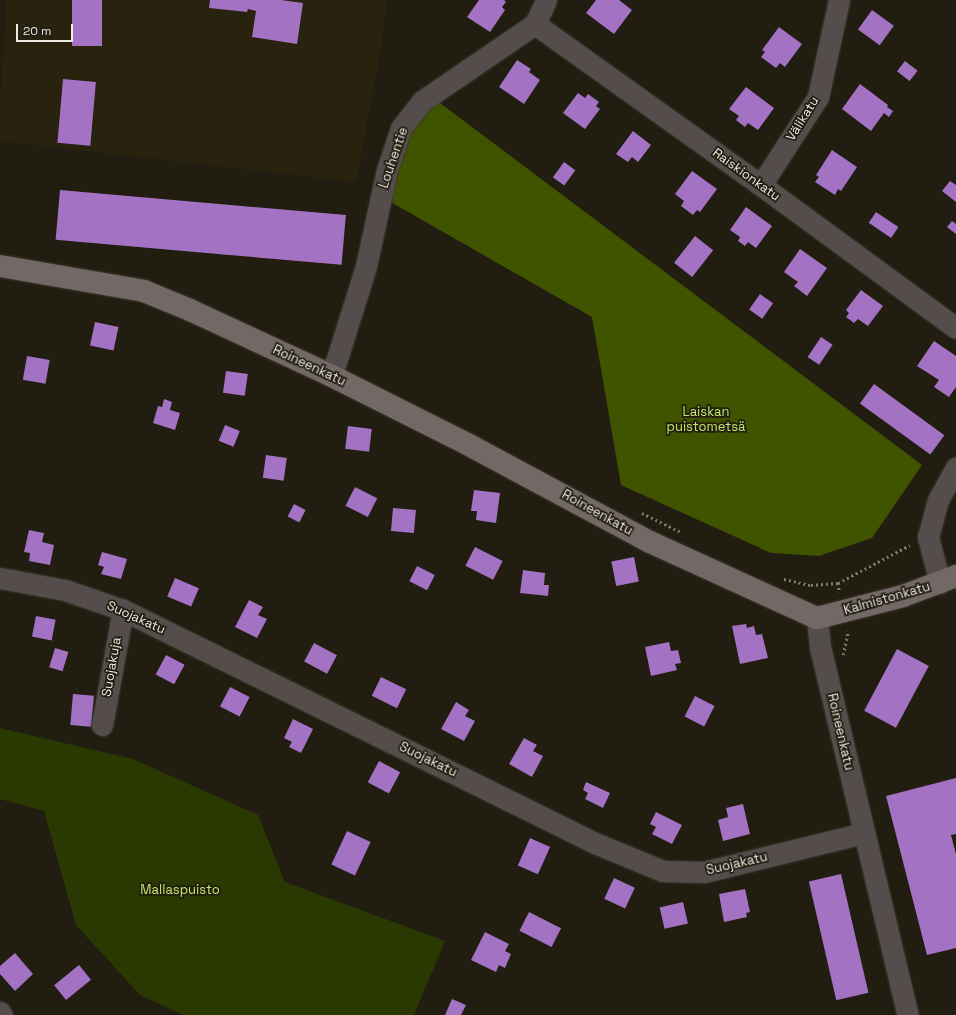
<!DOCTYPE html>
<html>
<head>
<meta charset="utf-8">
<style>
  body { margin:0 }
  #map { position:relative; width:956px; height:1015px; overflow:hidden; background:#211d11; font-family:"Space Grotesk",sans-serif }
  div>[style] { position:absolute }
  .built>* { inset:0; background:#28220f }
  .green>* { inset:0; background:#2a3801 }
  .forest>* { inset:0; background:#405400 }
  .building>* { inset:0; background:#a372c3; transform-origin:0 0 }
  .path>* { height:2.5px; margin-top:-1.25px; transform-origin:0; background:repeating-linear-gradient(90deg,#7d7a70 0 2px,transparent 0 5px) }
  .roads { filter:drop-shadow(0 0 1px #3d3a2e) drop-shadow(0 0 1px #3d3a2e) }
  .street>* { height:21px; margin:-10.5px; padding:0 10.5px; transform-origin:10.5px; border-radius:10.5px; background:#544d4c }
  .secondary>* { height:22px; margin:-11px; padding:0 11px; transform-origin:11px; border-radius:11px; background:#746866 }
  span { translate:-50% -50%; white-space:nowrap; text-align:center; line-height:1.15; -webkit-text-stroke:3.5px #211d11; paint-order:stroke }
  .street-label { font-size:13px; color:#eceae2 }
  .park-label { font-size:13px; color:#c3ea6d }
  .scale { position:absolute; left:16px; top:24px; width:57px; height:18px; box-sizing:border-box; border:2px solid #eceae2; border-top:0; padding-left:5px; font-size:12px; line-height:14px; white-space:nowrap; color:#eceae2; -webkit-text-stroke:3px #211d11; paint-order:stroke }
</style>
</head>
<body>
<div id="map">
  <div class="built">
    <i style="clip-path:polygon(7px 0,387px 0,380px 55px,356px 182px,0 141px,0 102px)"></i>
  </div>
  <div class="green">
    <i style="clip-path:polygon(0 728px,133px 759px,258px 815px,285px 882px,445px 941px,414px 1015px,183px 1015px,140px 995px,76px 925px,44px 811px,0 799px)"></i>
  </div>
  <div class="forest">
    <i style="clip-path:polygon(436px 100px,922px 465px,872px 538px,819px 556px,771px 553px,621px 485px,592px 317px,389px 201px,404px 146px,412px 128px)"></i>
  </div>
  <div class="building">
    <i style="left:72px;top:0;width:30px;height:46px"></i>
    <i style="clip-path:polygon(210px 0,281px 0,303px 3px,297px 44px,252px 37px,256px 11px,248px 9px,247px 12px,209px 8px)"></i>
    <i style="clip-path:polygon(479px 0,504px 0,506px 2px,502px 7px,505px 10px,490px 32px,467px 17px)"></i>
    <i style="clip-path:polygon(596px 0,619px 0,632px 10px,614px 34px,586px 13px)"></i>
    <i style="left:872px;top:10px;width:27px;height:24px;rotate:36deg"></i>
    <i style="clip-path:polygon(779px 27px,802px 44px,785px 67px,780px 63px,776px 68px,761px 57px,765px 52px,762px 50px)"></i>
    <i style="clip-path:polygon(517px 60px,531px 69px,529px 72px,540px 80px,524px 104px,499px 87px)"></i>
    <i style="left:905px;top:61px;width:16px;height:13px;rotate:38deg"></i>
    <i style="left:63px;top:79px;width:33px;height:64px;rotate:5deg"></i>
    <i style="clip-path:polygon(860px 84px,888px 105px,887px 107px,893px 111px,889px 117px,884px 113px,871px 131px,842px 109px)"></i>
    <i style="clip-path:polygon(746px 87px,774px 108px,758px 130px,748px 123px,745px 127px,736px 120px,739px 116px,729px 109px)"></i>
    <i style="clip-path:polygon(578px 93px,585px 98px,588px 94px,599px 102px,596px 106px,600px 109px,585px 129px,563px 113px)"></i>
    <i style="clip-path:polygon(633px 131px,651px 145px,638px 162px,632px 157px,628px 162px,616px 154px)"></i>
    <i style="clip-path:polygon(832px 150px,857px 167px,841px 191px,838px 189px,835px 195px,815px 182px,819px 177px,816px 175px)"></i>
    <i style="left:564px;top:162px;width:14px;height:19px;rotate:36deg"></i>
    <i style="clip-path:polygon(692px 171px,717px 189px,700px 212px,697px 210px,693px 215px,681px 206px,684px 201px,675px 194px)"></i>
    <i style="clip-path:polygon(950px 181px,956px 185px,956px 202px,942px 191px)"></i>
    <i style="left:60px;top:190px;width:287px;height:50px;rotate:5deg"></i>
    <i style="clip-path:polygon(746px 207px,772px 226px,756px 248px,748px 242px,745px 246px,738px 241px,740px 237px,730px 230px)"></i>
    <i style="left:876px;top:212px;width:27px;height:13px;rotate:34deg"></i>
    <i style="clip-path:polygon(952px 221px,956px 224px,956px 234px,947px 227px)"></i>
    <i style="left:695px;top:236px;width:23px;height:34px;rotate:38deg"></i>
    <i style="clip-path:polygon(800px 249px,827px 268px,807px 296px,794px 286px,798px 282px,784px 272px)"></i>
    <i style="clip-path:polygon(861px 290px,883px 306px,868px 326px,858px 319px,854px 323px,846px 317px,849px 313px,846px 310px)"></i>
    <i style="left:760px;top:294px;width:16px;height:19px;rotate:35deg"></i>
    <i style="left:95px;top:322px;width:24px;height:24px;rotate:12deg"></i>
    <i style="left:821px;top:337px;width:14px;height:24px;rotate:34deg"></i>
    <i style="clip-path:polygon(934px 341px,956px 356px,956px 387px,949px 397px,934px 387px,939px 380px,917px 366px)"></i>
    <i style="left:27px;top:356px;width:23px;height:24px;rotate:10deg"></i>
    <i style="left:226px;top:371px;width:22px;height:22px;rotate:8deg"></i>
    <i style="left:874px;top:384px;width:87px;height:24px;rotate:36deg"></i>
    <i style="clip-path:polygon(164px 399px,172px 402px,170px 410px,180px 413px,175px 430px,153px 423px,158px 406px,162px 407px)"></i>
    <i style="left:225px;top:425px;width:16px;height:17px;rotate:22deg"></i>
    <i style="left:348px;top:426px;width:24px;height:23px;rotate:7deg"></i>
    <i style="left:266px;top:455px;width:21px;height:23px;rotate:8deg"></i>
    <i style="left:355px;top:487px;width:25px;height:21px;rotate:27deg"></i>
    <i style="clip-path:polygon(474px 490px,500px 493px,496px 523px,476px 520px,477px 511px,471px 511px)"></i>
    <i style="left:294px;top:504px;width:13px;height:14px;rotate:27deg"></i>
    <i style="left:393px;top:508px;width:23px;height:23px;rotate:5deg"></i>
    <i style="clip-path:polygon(29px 530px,44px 533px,42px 542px,54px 545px,50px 565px,29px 561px,30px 553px,24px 552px)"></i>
    <i style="left:475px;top:547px;width:31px;height:21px;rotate:27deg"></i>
    <i style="clip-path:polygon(102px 552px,127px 559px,121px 579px,101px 574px,104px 567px,98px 565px)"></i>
    <i style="left:634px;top:557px;width:25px;height:23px;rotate:79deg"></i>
    <i style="left:417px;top:566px;width:20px;height:17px;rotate:27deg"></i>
    <i style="clip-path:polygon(523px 570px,545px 573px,544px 585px,549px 585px,548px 596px,520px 593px)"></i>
    <i style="left:175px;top:578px;width:26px;height:20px;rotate:23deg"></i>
    <i style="clip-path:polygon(249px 600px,263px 607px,258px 615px,267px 619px,257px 638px,235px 627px)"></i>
    <i style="left:36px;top:616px;width:20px;height:21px;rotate:11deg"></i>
    <i style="clip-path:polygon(746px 624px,747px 628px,754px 626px,756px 635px,762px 634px,768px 658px,740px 664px,732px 626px)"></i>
    <i style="clip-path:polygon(669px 642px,671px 651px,678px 650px,681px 663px,675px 664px,677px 670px,651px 676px,645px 647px)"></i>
    <i style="left:314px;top:643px;width:26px;height:21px;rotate:28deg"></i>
    <i style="left:55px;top:648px;width:14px;height:20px;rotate:17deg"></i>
    <i style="left:897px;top:649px;width:36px;height:70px;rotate:28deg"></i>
    <i style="left:166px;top:655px;width:21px;height:22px;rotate:28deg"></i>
    <i style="left:381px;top:677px;width:28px;height:21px;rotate:26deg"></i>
    <i style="left:230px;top:687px;width:22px;height:22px;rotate:27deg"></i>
    <i style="left:73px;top:694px;width:21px;height:31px;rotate:5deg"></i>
    <i style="left:695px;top:696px;width:22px;height:23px;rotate:27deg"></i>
    <i style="clip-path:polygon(456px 702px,469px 710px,465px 716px,475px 721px,464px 741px,441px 729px)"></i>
    <i style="clip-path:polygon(293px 719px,313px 729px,301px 753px,289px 747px,292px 742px,284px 738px)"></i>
    <i style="clip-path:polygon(524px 738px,537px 745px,533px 751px,543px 756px,532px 777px,509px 764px)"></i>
    <i style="left:379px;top:761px;width:24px;height:24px;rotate:28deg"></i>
    <i style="clip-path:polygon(956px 778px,956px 834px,951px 835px,956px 854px,956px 948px,927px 955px,886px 796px)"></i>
    <i style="clip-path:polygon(586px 782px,610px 793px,603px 808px,585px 799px,588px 793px,583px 790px)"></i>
    <i style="clip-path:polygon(743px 804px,750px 834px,723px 841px,718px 820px,728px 817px,726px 808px)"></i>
    <i style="clip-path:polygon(656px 812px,682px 825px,672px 844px,652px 834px,656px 827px,650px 824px)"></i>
    <i style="left:347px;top:831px;width:26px;height:37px;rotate:25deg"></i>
    <i style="left:530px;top:838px;width:22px;height:30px;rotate:24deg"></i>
    <i style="left:841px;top:874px;width:122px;height:33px;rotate:77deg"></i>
    <i style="left:614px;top:878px;width:23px;height:23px;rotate:25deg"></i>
    <i style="clip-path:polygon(745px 889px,750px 912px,746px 913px,747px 917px,724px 922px,719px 894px)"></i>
    <i style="left:683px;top:902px;width:22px;height:24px;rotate:77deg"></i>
    <i style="left:529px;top:912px;width:36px;height:21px;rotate:27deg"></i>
    <i style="clip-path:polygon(485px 932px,509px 944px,505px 951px,511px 954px,505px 968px,499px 965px,496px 972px,471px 960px)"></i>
    <i style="clip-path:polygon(15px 953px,33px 974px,15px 991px,0 974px,0 966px)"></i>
    <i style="left:79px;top:965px;width:19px;height:32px;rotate:51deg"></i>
    <i style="clip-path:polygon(452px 999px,466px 1005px,461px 1015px,445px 1015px)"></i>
  </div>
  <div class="path">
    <i style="left:642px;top:513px;width:43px;rotate:26deg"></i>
    <i style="left:784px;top:579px;width:28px;rotate:13deg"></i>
    <i style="left:811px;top:585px;width:27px;rotate:-4deg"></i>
    <i style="left:838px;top:583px;width:81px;rotate:-27.8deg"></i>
    <i style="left:838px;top:583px;width:10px;rotate:79deg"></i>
    <i style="left:843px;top:655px;width:25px;rotate:-78deg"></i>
  </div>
  <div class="roads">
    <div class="street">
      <i style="left:535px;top:24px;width:274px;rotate:35.5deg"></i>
      <i style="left:758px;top:183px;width:245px;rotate:36.2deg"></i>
      <i style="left:761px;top:185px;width:105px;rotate:-57.1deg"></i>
      <i style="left:818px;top:97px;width:99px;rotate:-77.8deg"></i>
      <i style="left:330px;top:375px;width:14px;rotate:-65deg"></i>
      <i style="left:336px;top:362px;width:101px;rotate:-72.6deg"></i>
      <i style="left:366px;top:266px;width:98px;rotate:-77.7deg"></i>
      <i style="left:387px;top:170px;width:44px;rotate:-71.6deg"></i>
      <i style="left:401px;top:128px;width:34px;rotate:-52deg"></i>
      <i style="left:422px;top:101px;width:137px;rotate:-34.3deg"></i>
      <i style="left:535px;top:24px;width:26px;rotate:-65deg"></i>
      <i style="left:0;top:578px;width:66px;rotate:10.5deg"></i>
      <i style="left:65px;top:590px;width:61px;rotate:19deg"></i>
      <i style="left:123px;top:610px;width:526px;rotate:26.27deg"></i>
      <i style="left:595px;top:843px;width:74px;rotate:22.4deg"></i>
      <i style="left:663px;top:871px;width:41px;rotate:1.4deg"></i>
      <i style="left:704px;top:872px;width:165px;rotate:-13.7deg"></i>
      <i style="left:940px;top:583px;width:48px;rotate:-104.6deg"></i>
      <i style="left:928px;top:537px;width:38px;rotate:-75deg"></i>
      <i style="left:938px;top:500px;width:37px;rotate:-61deg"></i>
      <i style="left:817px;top:618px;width:29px;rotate:84deg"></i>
      <i style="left:820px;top:647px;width:378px;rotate:76.6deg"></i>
      <i style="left:102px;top:725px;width:117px;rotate:-79.7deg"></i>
      <i style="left:0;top:1012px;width:4px;rotate:56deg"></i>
    </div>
    <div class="secondary">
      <i style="left:0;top:266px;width:146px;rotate:9.8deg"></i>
      <i style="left:144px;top:291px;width:50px;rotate:22.4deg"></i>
      <i style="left:190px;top:310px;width:154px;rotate:24.9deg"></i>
      <i style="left:330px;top:375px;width:156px;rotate:26.7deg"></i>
      <i style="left:469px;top:445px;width:205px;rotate:28.2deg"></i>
      <i style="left:650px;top:542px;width:183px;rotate:24.5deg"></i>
      <i style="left:817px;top:618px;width:89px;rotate:-14.3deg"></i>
      <i style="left:903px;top:596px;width:57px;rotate:-20.7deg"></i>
    </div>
  </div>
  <div class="street-label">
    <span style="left:803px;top:119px;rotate:-58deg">Välikatu</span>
    <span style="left:394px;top:158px;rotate:-71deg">Louhentie</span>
    <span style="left:746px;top:175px;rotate:36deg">Raiskionkatu</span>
    <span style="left:309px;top:366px;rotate:25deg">Roineenkatu</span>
    <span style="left:597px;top:513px;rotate:29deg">Roineenkatu</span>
    <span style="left:887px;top:599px;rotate:-16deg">Kalmistonkatu</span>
    <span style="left:136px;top:618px;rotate:24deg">Suojakatu</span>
    <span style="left:112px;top:667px;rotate:-80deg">Suojakuja</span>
    <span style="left:840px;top:732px;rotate:77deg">Roineenkatu</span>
    <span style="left:428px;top:760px;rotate:26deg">Suojakatu</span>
    <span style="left:737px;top:864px;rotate:-13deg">Suojakatu</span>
  </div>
  <div class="park-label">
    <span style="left:706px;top:420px">Laiskan<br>puistometsä</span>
    <span style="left:180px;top:890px">Mallaspuisto</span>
  </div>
  <div class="scale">20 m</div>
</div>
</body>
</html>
